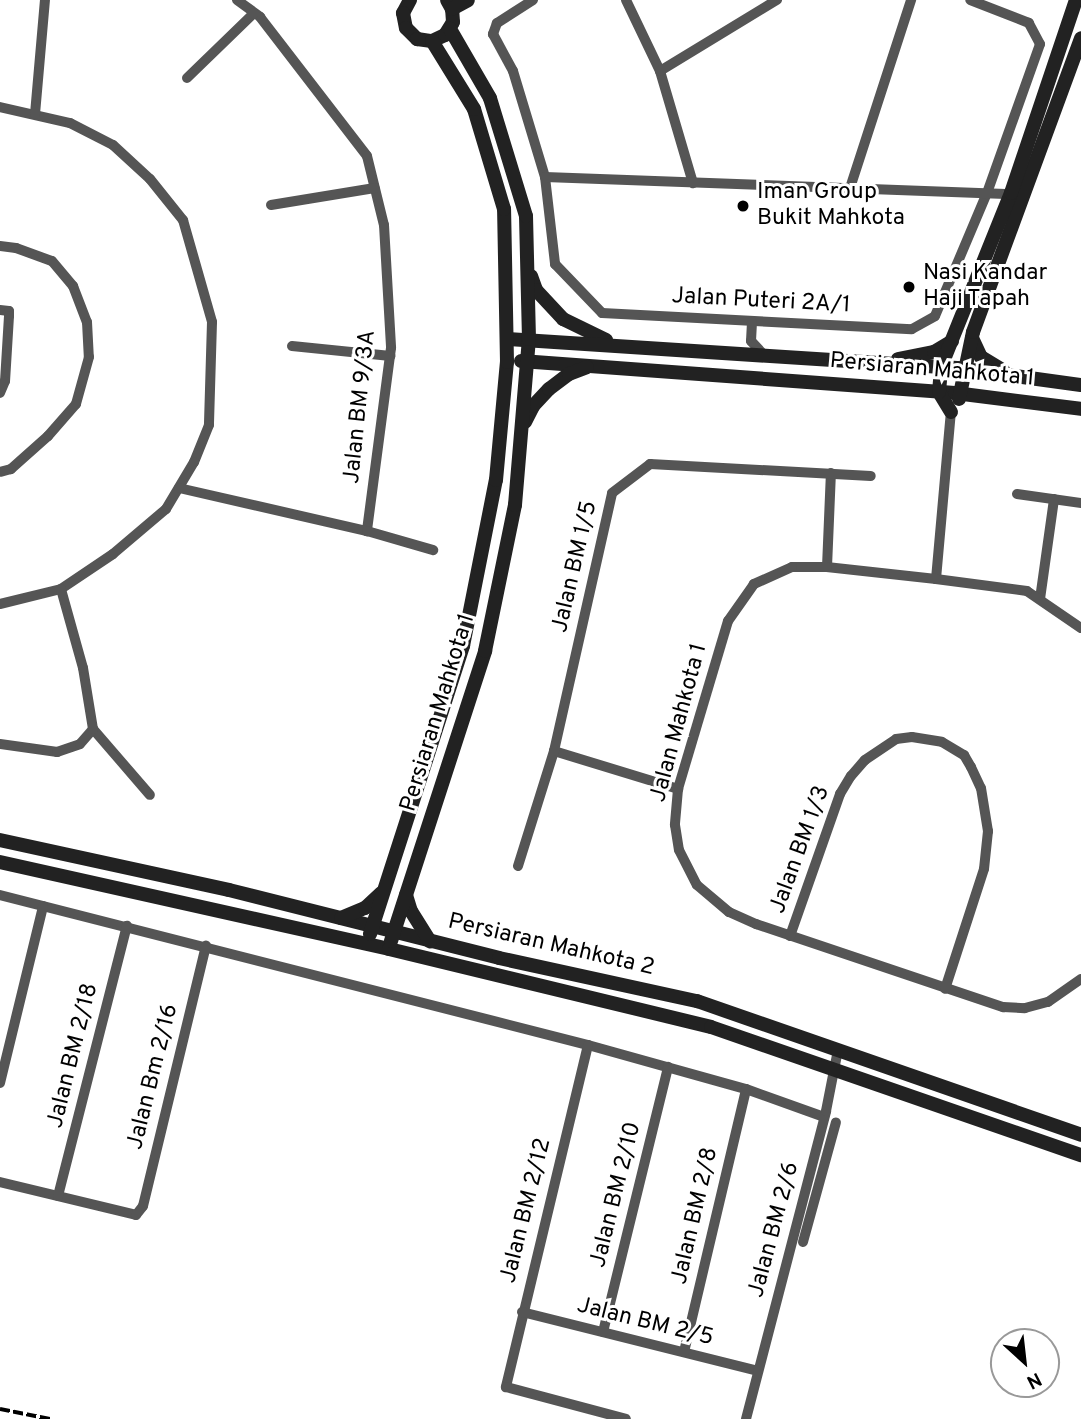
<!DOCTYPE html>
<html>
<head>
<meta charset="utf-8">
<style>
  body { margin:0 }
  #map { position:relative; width:1081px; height:1419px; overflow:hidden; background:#fff; font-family:Overpass,sans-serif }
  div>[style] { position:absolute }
  .street>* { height:10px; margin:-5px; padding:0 5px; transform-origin:5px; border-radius:5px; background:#555 }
  .secondary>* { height:14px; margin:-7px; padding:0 7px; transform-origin:7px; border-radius:7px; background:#222 }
  .rail>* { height:3.5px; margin-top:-1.75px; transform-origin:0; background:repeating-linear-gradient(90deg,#000 0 10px,transparent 0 13.5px) }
  .dots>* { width:19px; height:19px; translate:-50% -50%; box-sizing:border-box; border:4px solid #fff; border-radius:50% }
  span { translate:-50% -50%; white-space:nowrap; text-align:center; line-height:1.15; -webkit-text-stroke:6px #fff; paint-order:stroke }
  .poi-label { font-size:23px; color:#000 }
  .left { translate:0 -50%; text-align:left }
  .street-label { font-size:23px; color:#000 }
  .north { position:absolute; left:990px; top:1328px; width:70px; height:70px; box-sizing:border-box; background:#fff; border:2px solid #999; border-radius:50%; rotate:153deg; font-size:19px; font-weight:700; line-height:28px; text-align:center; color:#000 }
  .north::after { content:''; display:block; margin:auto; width:24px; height:32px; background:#000; clip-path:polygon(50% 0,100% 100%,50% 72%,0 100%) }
</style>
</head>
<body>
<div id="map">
  <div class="street">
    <i style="left:237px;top:0;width:29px;rotate:36deg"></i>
    <i style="left:260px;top:17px;width:175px;rotate:52.4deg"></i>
    <i style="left:367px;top:156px;width:71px;rotate:76.2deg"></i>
    <i style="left:384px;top:225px;width:123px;rotate:86.7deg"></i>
    <i style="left:391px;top:348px;width:185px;rotate:97.5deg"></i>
    <i style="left:533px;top:0;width:43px;rotate:147.4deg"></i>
    <i style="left:497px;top:23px;width:12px;rotate:110deg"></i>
    <i style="left:493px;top:34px;width:42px;rotate:61.6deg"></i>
    <i style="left:513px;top:71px;width:111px;rotate:73.2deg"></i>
    <i style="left:545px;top:177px;width:88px;rotate:83.4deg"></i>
    <i style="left:555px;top:264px;width:68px;rotate:46.2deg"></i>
    <i style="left:602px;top:313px;width:310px;rotate:3deg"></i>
    <i style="left:912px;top:329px;width:26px;rotate:-29deg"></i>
    <i style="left:935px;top:316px;width:134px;rotate:-67.1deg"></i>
    <i style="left:987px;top:193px;width:158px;rotate:-70.4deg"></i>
    <i style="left:1040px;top:44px;width:24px;rotate:-118deg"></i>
    <i style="left:1029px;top:23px;width:63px;rotate:-158.7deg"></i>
    <i style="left:626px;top:0;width:79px;rotate:64.4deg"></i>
    <i style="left:660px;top:71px;width:117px;rotate:73.6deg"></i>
    <i style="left:660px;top:71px;width:137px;rotate:-31.3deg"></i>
    <i style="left:187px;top:78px;width:93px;rotate:-44.1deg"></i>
    <i style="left:0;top:107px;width:72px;rotate:12.9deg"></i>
    <i style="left:70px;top:123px;width:48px;rotate:27.1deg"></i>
    <i style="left:113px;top:145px;width:50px;rotate:42.6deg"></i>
    <i style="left:150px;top:179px;width:53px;rotate:51.2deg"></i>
    <i style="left:183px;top:220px;width:106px;rotate:74.1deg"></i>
    <i style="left:212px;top:322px;width:103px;rotate:91.7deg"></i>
    <i style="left:209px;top:425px;width:40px;rotate:112deg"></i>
    <i style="left:194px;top:462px;width:55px;rotate:120.8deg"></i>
    <i style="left:166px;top:509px;width:70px;rotate:139.7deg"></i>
    <i style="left:113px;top:554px;width:63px;rotate:146.1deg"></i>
    <i style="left:61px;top:589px;width:63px;rotate:166.2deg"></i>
    <i style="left:35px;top:114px;width:114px;rotate:-85deg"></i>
    <i style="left:545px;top:177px;width:468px;rotate:2.1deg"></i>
    <i style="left:850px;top:188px;width:198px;rotate:-72deg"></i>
    <i style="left:271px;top:205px;width:105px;rotate:-9.3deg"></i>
    <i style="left:0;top:246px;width:16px;rotate:7deg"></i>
    <i style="left:16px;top:248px;width:38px;rotate:20deg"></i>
    <i style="left:52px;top:261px;width:33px;rotate:50deg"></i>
    <i style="left:73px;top:286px;width:39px;rotate:69deg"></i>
    <i style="left:87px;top:322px;width:35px;rotate:87deg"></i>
    <i style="left:89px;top:357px;width:49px;rotate:105.5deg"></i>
    <i style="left:76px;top:404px;width:43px;rotate:131.2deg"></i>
    <i style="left:48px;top:436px;width:50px;rotate:138.3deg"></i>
    <i style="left:11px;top:469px;width:11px;rotate:165deg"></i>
    <i style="left:0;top:310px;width:9px;rotate:6deg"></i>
    <i style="left:9px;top:311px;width:5px;rotate:90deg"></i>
    <i style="left:9px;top:316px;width:65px;rotate:93.5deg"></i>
    <i style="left:5px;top:381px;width:13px;rotate:113deg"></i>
    <i style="left:752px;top:322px;width:19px;rotate:93deg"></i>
    <i style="left:751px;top:341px;width:19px;rotate:47deg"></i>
    <i style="left:292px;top:346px;width:99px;rotate:5.8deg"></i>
    <i style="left:179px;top:488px;width:193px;rotate:12.9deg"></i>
    <i style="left:367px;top:531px;width:69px;rotate:16.1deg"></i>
    <i style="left:1017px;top:494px;width:65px;rotate:8deg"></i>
    <i style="left:827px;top:567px;width:94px;rotate:-87.6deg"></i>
    <i style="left:936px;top:579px;width:168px;rotate:-84.9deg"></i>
    <i style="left:1040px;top:599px;width:101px;rotate:-82deg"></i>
    <i style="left:1081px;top:628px;width:65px;rotate:-145.6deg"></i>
    <i style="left:1027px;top:591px;width:92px;rotate:-172.5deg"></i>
    <i style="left:936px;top:579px;width:110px;rotate:-173.7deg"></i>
    <i style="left:827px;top:567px;width:35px;rotate:180deg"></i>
    <i style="left:792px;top:567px;width:42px;rotate:155.9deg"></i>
    <i style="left:754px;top:584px;width:45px;rotate:125.1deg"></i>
    <i style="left:728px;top:621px;width:175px;rotate:106.6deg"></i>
    <i style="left:678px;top:789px;width:36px;rotate:95deg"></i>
    <i style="left:675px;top:825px;width:25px;rotate:81deg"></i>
    <i style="left:679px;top:850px;width:39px;rotate:63deg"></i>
    <i style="left:697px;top:885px;width:42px;rotate:40.2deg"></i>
    <i style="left:729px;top:912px;width:30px;rotate:24deg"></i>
    <i style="left:756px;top:924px;width:261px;rotate:18.6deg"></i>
    <i style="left:1003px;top:1007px;width:22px;rotate:3deg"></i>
    <i style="left:1025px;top:1008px;width:24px;rotate:-15deg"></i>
    <i style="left:1048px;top:1002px;width:40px;rotate:-34.9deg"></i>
    <i style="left:93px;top:729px;width:87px;rotate:49.2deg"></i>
    <i style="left:0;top:744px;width:58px;rotate:8deg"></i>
    <i style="left:57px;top:752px;width:24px;rotate:-19deg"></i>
    <i style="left:80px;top:744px;width:20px;rotate:-49deg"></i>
    <i style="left:93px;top:729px;width:62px;rotate:-99.3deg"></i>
    <i style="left:83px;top:668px;width:82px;rotate:-105.6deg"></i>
    <i style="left:554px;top:751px;width:130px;rotate:17deg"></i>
    <i style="left:518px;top:866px;width:121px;rotate:-72.6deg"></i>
    <i style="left:554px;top:751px;width:264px;rotate:-77.3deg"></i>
    <i style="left:612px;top:493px;width:48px;rotate:-37.3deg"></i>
    <i style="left:650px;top:464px;width:221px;rotate:3.1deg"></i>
    <i style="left:0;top:895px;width:607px;rotate:14.31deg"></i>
    <i style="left:588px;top:1045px;width:164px;rotate:15.6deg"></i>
    <i style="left:746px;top:1089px;width:83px;rotate:19.7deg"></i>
    <i style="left:790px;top:936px;width:151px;rotate:-70.6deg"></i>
    <i style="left:840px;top:794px;width:21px;rotate:-59deg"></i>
    <i style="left:851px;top:776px;width:21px;rotate:-49deg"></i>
    <i style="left:865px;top:760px;width:37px;rotate:-34deg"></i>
    <i style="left:896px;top:739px;width:16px;rotate:-7deg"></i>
    <i style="left:912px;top:737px;width:30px;rotate:9deg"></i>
    <i style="left:942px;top:742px;width:26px;rotate:31deg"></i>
    <i style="left:964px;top:755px;width:14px;rotate:60deg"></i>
    <i style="left:971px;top:767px;width:23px;rotate:65deg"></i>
    <i style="left:981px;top:788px;width:44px;rotate:80.8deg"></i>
    <i style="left:988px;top:831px;width:38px;rotate:96deg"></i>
    <i style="left:984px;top:869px;width:126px;rotate:108deg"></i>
    <i style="left:588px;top:1045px;width:352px;rotate:103.5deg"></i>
    <i style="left:506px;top:1387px;width:124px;rotate:14.9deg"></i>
    <i style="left:0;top:1083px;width:182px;rotate:-76.3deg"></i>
    <i style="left:0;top:1182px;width:140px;rotate:13.6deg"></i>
    <i style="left:136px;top:1215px;width:11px;rotate:-52deg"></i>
    <i style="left:143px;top:1206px;width:268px;rotate:-76.4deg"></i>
    <i style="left:58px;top:1196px;width:279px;rotate:-75.7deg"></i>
    <i style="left:803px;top:1242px;width:124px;rotate:-74.6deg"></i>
    <i style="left:522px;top:1312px;width:243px;rotate:14deg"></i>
    <i style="left:603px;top:1332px;width:273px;rotate:-76.2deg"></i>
    <i style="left:684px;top:1352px;width:270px;rotate:-76.7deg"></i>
    <i style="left:746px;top:1419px;width:318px;rotate:-75.4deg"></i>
    <i style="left:826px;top:1111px;width:62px;rotate:-78.9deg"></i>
  </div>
  <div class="secondary">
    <i style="left:410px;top:0;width:15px;rotate:118deg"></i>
    <i style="left:403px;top:13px;width:15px;rotate:79deg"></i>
    <i style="left:406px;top:28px;width:16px;rotate:45deg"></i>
    <i style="left:417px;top:39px;width:15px;rotate:8deg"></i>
    <i style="left:432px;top:41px;width:14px;rotate:-25deg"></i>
    <i style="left:445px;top:35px;width:15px;rotate:-58deg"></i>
    <i style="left:453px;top:22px;width:13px;rotate:-94deg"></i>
    <i style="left:452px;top:9px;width:10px;rotate:-119deg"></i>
    <i style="left:452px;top:9px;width:18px;rotate:-29deg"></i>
    <i style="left:531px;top:276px;width:15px;rotate:70deg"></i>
    <i style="left:536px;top:290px;width:40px;rotate:47deg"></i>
    <i style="left:563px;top:319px;width:48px;rotate:26deg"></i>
    <i style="left:972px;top:338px;width:21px;rotate:65deg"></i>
    <i style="left:981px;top:357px;width:26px;rotate:31deg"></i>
    <i style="left:507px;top:339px;width:451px;rotate:3.7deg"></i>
    <i style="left:957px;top:368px;width:125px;rotate:7.8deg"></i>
    <i style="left:898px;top:359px;width:37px;rotate:-11deg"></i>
    <i style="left:934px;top:352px;width:21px;rotate:-31deg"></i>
    <i style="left:521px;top:361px;width:435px;rotate:4.2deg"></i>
    <i style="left:955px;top:393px;width:127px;rotate:7.2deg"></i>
    <i style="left:959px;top:399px;width:68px;rotate:-78.2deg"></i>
    <i style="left:973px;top:332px;width:313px;rotate:-69.8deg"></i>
    <i style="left:951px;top:412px;width:23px;rotate:-121deg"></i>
    <i style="left:939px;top:392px;width:25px;rotate:-85deg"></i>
    <i style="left:941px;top:367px;width:188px;rotate:-68.1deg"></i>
    <i style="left:1011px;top:193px;width:204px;rotate:-71.4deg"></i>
    <i style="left:525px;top:422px;width:18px;rotate:-63deg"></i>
    <i style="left:533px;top:406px;width:23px;rotate:-47deg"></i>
    <i style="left:549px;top:389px;width:25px;rotate:-37deg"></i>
    <i style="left:569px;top:374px;width:19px;rotate:-21deg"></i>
    <i style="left:0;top:840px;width:234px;rotate:12.3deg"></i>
    <i style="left:229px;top:890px;width:278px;rotate:14.1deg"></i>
    <i style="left:499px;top:958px;width:203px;rotate:12.3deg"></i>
    <i style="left:697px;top:1001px;width:407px;rotate:19.2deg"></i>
    <i style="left:0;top:862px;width:399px;rotate:12.6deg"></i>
    <i style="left:389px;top:949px;width:331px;rotate:13.6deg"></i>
    <i style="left:711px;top:1027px;width:392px;rotate:19.1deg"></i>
    <i style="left:406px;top:895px;width:17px;rotate:73deg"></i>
    <i style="left:411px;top:911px;width:36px;rotate:58deg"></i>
    <i style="left:341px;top:918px;width:26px;rotate:-23deg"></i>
    <i style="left:365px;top:908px;width:22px;rotate:-43deg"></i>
    <i style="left:370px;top:934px;width:303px;rotate:-72.1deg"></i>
    <i style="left:463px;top:646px;width:169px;rotate:-78.8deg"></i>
    <i style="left:496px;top:480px;width:119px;rotate:-84.7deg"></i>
    <i style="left:507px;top:362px;width:153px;rotate:-91.1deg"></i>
    <i style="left:504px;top:209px;width:104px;rotate:-106.7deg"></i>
    <i style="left:474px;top:109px;width:80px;rotate:-121.7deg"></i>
    <i style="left:391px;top:941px;width:305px;rotate:-72deg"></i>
    <i style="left:485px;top:651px;width:149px;rotate:-78.4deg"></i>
    <i style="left:515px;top:505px;width:167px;rotate:-85.2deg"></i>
    <i style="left:529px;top:339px;width:123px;rotate:-91.4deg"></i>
    <i style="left:526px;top:216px;width:123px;rotate:-107deg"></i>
    <i style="left:490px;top:98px;width:80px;rotate:-120.1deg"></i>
  </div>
  <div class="rail">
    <i style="left:0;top:1409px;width:51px;rotate:11.3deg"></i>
  </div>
  <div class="dots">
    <i style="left:743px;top:206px;background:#000"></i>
    <i style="left:909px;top:287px;background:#000"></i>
  </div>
  <div class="poi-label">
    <span class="left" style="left:757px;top:206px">Iman Group<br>Bukit Mahkota</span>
    <span class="left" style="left:923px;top:287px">Nasi Kandar<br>Haji Tapah</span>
  </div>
  <div class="street-label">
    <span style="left:761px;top:302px;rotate:3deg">Jalan Puteri 2A/1</span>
    <span style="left:932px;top:371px;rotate:5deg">Persiaran Mahkota 1</span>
    <span style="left:361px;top:407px;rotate:-84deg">Jalan BM 9/3A</span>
    <span style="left:576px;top:567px;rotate:-77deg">Jalan BM 1/5</span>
    <span style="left:439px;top:713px;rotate:-73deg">Persiaran Mahkota 1</span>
    <span style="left:680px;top:723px;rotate:-75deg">Jalan Mahkota 1</span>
    <span style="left:801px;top:850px;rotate:-70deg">Jalan BM 1/3</span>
    <span style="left:551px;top:946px;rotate:13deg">Persiaran Mahkota 2</span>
    <span style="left:74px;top:1056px;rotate:-76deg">Jalan BM 2/18</span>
    <span style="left:154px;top:1077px;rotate:-76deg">Jalan Bm 2/16</span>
    <span style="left:617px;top:1195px;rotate:-76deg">Jalan BM 2/10</span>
    <span style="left:527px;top:1211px;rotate:-76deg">Jalan BM 2/12</span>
    <span style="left:696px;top:1216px;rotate:-77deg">Jalan BM 2/8</span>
    <span style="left:775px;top:1230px;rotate:-75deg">Jalan BM 2/6</span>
    <span style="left:645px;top:1323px;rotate:14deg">Jalan BM 2/5</span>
  </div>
  <div class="north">N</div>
</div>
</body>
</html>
